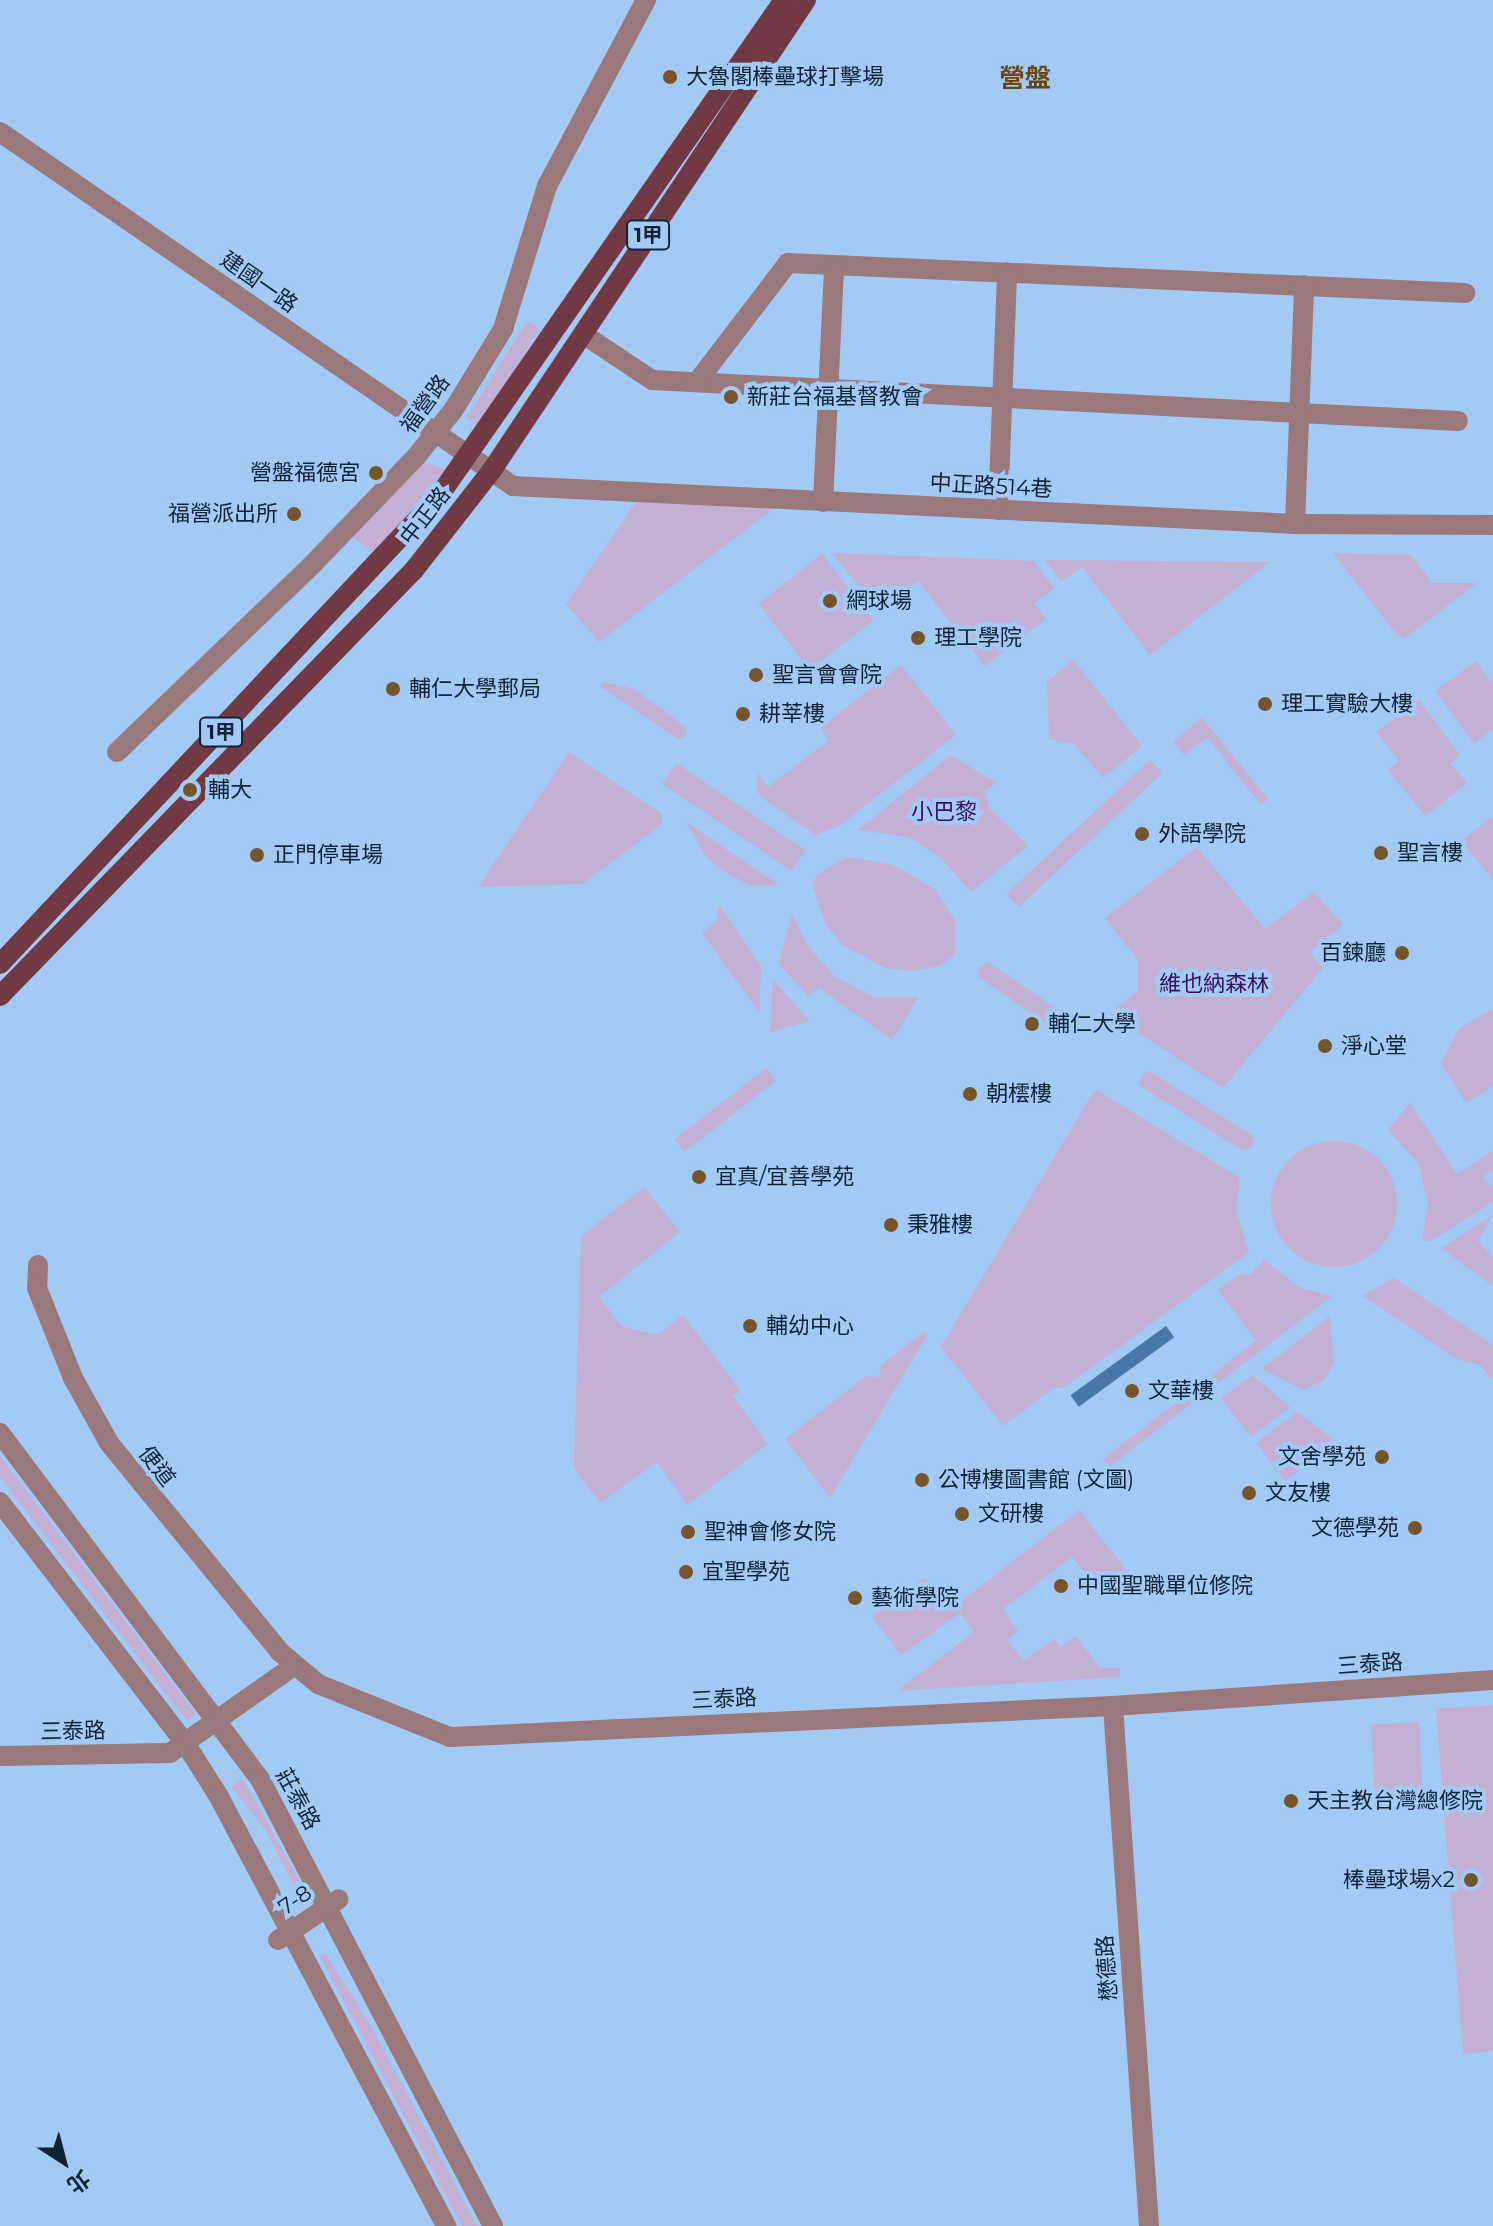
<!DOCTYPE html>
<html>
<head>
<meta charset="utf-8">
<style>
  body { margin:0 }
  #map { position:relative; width:1493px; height:2226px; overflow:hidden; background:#a2caf4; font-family:Montserrat,"Noto Sans TC",sans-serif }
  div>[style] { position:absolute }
  .green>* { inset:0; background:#c4afd5; transform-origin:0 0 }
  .round { border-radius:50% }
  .water>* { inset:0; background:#4978a8; transform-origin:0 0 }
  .minor>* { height:20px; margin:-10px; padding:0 10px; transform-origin:10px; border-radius:10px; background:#9a797d }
  .major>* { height:20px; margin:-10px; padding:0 10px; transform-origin:10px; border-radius:10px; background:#703943 }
  .dots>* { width:22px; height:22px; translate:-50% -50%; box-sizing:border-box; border:4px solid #a2caf4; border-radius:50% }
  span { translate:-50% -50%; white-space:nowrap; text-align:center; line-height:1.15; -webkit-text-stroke:8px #a2caf4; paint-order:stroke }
  .shield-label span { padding:2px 6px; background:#a2caf4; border:2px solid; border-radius:6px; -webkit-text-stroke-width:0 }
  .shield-label { font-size:20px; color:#102438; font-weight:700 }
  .poi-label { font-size:22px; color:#102438 }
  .left { translate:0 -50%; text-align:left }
  .right { translate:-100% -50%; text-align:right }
  .street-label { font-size:22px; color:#102438 }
  .park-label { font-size:22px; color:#3c0e55 }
  .quarter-label { font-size:26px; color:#6a4615; font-weight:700 }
  .north { position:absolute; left:24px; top:2122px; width:80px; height:80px; -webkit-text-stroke:6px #a2caf4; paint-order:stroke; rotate:144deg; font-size:22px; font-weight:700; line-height:32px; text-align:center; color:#102438 }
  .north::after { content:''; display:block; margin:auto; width:28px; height:36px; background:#102438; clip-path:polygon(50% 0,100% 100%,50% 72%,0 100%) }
</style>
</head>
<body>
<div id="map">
  <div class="green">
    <i style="left:527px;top:321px;width:15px;height:114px;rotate:32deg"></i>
    <i style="clip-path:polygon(423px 462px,446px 469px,373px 553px,351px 535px)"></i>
    <i style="clip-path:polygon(637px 501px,774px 508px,599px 642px,566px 604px)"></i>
    <i style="clip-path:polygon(832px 553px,1034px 561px,1054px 588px,1034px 603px,1046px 619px,985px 666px,918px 581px,878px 611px)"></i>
    <i style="clip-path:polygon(1333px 553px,1411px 555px,1432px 583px,1477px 583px,1405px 638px,1397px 635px)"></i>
    <i style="left:822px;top:554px;width:84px;height:81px;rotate:52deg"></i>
    <i style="clip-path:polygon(1045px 560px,1270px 562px,1150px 655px,1082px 567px,1061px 582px)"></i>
    <i style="clip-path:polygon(1073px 660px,1142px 746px,1103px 778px,1074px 744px,1049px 739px,1047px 682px)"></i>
    <i style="clip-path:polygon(1476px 661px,1493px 684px,1493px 729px,1474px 744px,1435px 691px)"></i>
    <i style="clip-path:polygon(901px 665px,956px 735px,839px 826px,816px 835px,762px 798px,756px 789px,758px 773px,768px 787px,829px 740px,820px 728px)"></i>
    <i style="clip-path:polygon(605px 682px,634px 689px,687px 728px,686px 736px,679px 740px,600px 686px)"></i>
    <i style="clip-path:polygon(1419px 700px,1460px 755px,1450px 763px,1467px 783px,1425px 816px,1388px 770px,1399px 761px,1376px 732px)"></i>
    <i style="clip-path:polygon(1202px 718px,1268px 799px,1261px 805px,1207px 737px,1184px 755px,1173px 741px)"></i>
    <i style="clip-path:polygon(569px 752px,662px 814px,662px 824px,582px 884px,478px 887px)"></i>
    <i style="clip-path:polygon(951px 755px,996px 783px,985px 791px,989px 808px,1028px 846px,971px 892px,941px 858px,909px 837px,858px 830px)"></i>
    <i style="left:1150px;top:760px;width:18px;height:196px;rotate:47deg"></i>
    <i style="left:676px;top:763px;width:156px;height:25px;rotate:34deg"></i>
    <i style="clip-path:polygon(1493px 816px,1493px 880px,1461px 841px)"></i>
    <i style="clip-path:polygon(686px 822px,779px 885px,751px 886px,723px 871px,707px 858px)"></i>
    <i style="clip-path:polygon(1197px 847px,1265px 929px,1314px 892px,1343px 925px,1310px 952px,1323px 968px,1223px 1088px,1109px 1014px,1138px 991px,1138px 960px,1105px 918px)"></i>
    <i style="clip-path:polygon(848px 857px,893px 865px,936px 890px,955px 921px,955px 955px,939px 966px,911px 971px,885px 968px,842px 945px,825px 923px,813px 887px,816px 875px)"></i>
    <i style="clip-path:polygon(719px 905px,761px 966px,759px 1012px,702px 933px,716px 922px)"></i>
    <i style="clip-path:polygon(792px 914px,807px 945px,834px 976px,876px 998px,919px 997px,892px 1040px,819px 988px,808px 996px,779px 964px)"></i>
    <i style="clip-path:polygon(988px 962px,1075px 1021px,1074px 1031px,1064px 1036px,977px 976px,979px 967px)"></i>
    <i style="clip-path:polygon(773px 980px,810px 1021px,770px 1032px)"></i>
    <i style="clip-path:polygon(1493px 1008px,1493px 1086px,1466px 1103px,1441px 1063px,1459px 1029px)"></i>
    <i style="left:766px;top:1068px;width:16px;height:116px;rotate:52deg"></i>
    <i style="clip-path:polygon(1149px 1071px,1253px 1136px,1253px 1147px,1243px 1151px,1139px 1085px,1141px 1075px)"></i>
    <i style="clip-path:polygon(1095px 1089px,1240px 1178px,1236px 1211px,1249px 1252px,1065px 1387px,1054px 1388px,1003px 1426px,941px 1347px)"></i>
    <i style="clip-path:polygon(1410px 1103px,1457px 1174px,1493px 1151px,1493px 1170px,1483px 1177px,1493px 1188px,1493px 1202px,1429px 1242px,1422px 1239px,1428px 1204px,1419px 1164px,1388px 1130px)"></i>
    <i class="round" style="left:1271px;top:1141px;width:126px;height:126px"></i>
    <i style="clip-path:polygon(644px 1187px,680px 1232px,599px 1297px,621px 1326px,658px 1335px,683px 1315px,741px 1391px,733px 1396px,768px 1444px,687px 1505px,657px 1462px,600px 1503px,574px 1468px,581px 1236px)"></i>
    <i style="clip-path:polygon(1493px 1215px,1478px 1241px,1493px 1257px,1493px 1286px,1441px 1248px)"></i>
    <i style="clip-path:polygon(1264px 1260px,1301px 1288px,1332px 1296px,1109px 1467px,1103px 1459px,1256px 1341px,1218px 1290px,1240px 1274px,1250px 1275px)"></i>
    <i style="clip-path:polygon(1394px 1278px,1493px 1345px,1493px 1380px,1480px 1365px,1457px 1359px,1363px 1296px)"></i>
    <i style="clip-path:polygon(1330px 1316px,1334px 1363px,1324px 1380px,1303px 1390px,1262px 1369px)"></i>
    <i style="clip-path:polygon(925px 1331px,928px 1334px,830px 1498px,785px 1439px,866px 1376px,879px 1377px,881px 1365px)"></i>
    <i style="clip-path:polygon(1252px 1375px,1290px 1407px,1251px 1437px,1221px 1399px)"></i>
    <i style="clip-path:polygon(1297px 1412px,1335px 1441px,1285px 1481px,1256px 1443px)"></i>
    <i style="clip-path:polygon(0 1456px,196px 1714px,187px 1721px,0 1477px)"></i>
    <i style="clip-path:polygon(1079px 1510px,1131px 1576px,1104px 1597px,1072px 1557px,1003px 1609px,1018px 1631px,1007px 1640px,1024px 1661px,1054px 1639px,1060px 1647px,1076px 1636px,1100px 1668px,1120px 1668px,1120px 1677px,897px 1691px,974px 1632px,960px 1613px,901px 1655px,872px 1617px,925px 1577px,950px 1610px)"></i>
    <i style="clip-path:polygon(1493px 1705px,1493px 2051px,1463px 2054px,1436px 1709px)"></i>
    <i style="left:1419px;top:1722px;width:82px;height:48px;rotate:87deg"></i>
    <i style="clip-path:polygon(243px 1779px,299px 1880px,293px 1884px,265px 1829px,231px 1787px)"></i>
    <i style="clip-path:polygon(325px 1953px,371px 2026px,477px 2226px,462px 2226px,320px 1956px)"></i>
  </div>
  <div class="water">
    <i style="left:1166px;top:1326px;width:14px;height:118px;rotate:54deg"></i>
  </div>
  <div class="minor">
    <i style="left:0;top:132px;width:623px;rotate:34.61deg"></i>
    <i style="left:513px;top:486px;width:783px;rotate:2.78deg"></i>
    <i style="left:1295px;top:524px;width:198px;rotate:0.3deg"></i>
    <i style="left:583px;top:334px;width:83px;rotate:33.7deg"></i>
    <i style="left:652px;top:380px;width:807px;rotate:2.91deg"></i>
    <i style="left:697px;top:382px;width:150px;rotate:-52.6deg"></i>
    <i style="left:788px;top:263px;width:678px;rotate:2.54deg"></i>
    <i style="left:823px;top:502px;width:237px;rotate:-87.3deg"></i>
    <i style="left:998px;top:510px;width:238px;rotate:-87.8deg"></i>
    <i style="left:1295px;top:524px;width:239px;rotate:-87.8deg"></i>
    <i style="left:117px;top:752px;width:267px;rotate:-43.8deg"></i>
    <i style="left:310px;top:567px;width:153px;rotate:-46.1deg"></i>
    <i style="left:416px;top:457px;width:61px;rotate:-51.6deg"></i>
    <i style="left:454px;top:409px;width:94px;rotate:-58.5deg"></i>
    <i style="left:503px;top:329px;width:150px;rotate:-72.9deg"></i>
    <i style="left:547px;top:186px;width:211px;rotate:-62deg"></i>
    <i style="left:38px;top:1265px;width:23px;rotate:92deg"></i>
    <i style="left:37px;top:1288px;width:97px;rotate:68.2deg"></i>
    <i style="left:73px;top:1378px;width:74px;rotate:61deg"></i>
    <i style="left:109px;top:1443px;width:270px;rotate:50.7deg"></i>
    <i style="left:280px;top:1652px;width:50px;rotate:40.1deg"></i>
    <i style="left:318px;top:1684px;width:142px;rotate:21.9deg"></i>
    <i style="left:450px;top:1737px;width:664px;rotate:-2.68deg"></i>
    <i style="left:1113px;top:1706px;width:381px;rotate:-3.9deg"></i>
    <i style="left:0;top:1433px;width:433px;rotate:53.1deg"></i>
    <i style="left:260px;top:1779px;width:504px;rotate:62.47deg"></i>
    <i style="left:0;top:1502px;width:304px;rotate:52.5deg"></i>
    <i style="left:185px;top:1743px;width:62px;rotate:57.6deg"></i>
    <i style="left:218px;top:1795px;width:488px;rotate:62.1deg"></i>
    <i style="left:1113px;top:1706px;width:521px;rotate:86.04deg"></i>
    <i style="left:0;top:1756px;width:170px;rotate:-1deg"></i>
    <i style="left:170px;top:1753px;width:151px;rotate:-35.1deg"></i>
    <i style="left:278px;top:1940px;width:73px;rotate:-33.9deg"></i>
  </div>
  <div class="major">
    <i style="left:0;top:964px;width:642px;rotate:-46.83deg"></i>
    <i style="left:439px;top:496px;width:604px;rotate:-55.18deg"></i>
    <i style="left:0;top:996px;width:594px;rotate:-45.82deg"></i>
    <i style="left:414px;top:570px;width:127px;rotate:-52deg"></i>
    <i style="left:492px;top:470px;width:565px;rotate:-56.25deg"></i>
  </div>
  <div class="dots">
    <i style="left:670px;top:77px;background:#76552c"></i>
    <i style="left:731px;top:397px;background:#76552c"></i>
    <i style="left:376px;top:473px;background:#76552c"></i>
    <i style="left:294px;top:514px;background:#76552c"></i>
    <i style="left:830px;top:601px;background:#76552c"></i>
    <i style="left:918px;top:638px;background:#76552c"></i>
    <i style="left:756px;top:675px;background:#76552c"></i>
    <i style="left:393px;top:689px;background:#76552c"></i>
    <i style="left:1265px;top:704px;background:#76552c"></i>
    <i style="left:743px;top:714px;background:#76552c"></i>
    <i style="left:190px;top:790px;background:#76552c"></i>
    <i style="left:1142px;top:834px;background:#76552c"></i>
    <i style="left:1381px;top:853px;background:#76552c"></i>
    <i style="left:257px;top:855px;background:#76552c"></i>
    <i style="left:1402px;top:953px;background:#76552c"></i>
    <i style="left:1032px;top:1024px;background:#76552c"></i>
    <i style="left:1325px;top:1046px;background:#76552c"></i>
    <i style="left:970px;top:1094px;background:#76552c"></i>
    <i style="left:699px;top:1177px;background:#76552c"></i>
    <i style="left:891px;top:1225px;background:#76552c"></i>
    <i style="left:750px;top:1326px;background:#76552c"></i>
    <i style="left:1132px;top:1391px;background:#76552c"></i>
    <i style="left:1382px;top:1457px;background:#76552c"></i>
    <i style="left:922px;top:1480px;background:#76552c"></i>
    <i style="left:1249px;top:1493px;background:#76552c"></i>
    <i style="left:962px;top:1514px;background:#76552c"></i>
    <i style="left:1415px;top:1528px;background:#76552c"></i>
    <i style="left:688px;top:1532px;background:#76552c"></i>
    <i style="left:686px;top:1572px;background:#76552c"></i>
    <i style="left:1061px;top:1586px;background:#76552c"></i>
    <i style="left:855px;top:1598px;background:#76552c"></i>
    <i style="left:1291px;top:1801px;background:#76552c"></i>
    <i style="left:1471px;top:1880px;background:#76552c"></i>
  </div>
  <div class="shield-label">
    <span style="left:648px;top:235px">1甲</span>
    <span style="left:221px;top:732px">1甲</span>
  </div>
  <div class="poi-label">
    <span class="left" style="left:686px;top:77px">大魯閣棒壘球打擊場</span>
    <span class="left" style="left:747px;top:397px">新莊台福基督教會</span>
    <span class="right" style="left:360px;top:473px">營盤福德宮</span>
    <span class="right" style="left:278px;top:514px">福營派出所</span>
    <span class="left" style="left:846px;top:601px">網球場</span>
    <span class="left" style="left:934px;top:638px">理工學院</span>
    <span class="left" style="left:772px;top:675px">聖言會會院</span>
    <span class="left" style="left:409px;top:689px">輔仁大學郵局</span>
    <span class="left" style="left:1281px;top:704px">理工實驗大樓</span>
    <span class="left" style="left:759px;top:714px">耕莘樓</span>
    <span class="left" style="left:208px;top:790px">輔大</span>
    <span class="left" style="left:1158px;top:834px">外語學院</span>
    <span class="left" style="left:1397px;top:853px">聖言樓</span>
    <span class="left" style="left:273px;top:855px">正門停車場</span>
    <span class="right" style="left:1386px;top:953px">百鍊廳</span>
    <span class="left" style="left:1048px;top:1024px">輔仁大學</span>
    <span class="left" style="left:1341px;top:1046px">淨心堂</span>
    <span class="left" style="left:986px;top:1094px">朝橒樓</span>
    <span class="left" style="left:715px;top:1177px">宜真/宜善學苑</span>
    <span class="left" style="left:907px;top:1225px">秉雅樓</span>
    <span class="left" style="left:766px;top:1326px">輔幼中心</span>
    <span class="left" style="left:1148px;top:1391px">文華樓</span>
    <span class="right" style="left:1366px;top:1457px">文舍學苑</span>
    <span class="left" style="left:938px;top:1480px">公博樓圖書館 (文圖)</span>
    <span class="left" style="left:1265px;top:1493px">文友樓</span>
    <span class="left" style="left:978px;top:1514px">文研樓</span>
    <span class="right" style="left:1399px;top:1528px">文德學苑</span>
    <span class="left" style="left:704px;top:1532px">聖神會修女院</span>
    <span class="left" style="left:702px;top:1572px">宜聖學苑</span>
    <span class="left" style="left:1077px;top:1586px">中國聖職單位修院</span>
    <span class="left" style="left:871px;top:1598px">藝術學院</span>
    <span class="left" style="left:1307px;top:1801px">天主教台灣總修院</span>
    <span class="right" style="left:1455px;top:1880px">棒壘球場x2</span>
  </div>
  <div class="street-label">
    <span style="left:259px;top:282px;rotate:35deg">建國一路</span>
    <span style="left:425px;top:404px;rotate:-54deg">福營路</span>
    <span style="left:991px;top:486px;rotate:3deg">中正路514巷</span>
    <span style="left:425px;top:516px;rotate:-52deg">中正路</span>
    <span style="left:157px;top:1466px;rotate:52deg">便道</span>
    <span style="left:1370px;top:1664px;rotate:-4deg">三泰路</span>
    <span style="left:724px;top:1699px;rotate:-3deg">三泰路</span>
    <span style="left:73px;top:1731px;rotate:-1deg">三泰路</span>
    <span style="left:298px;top:1799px;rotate:61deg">莊泰路</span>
    <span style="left:295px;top:1900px;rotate:-34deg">7-8</span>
    <span style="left:1107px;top:1968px;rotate:-94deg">懋德路</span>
  </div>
  <div class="park-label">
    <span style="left:944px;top:812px">小巴黎</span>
    <span style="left:1214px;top:984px">維也納森林</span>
  </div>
  <div class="quarter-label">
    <span style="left:1025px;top:79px">營盤</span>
  </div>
  <div class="north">北</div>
</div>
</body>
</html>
